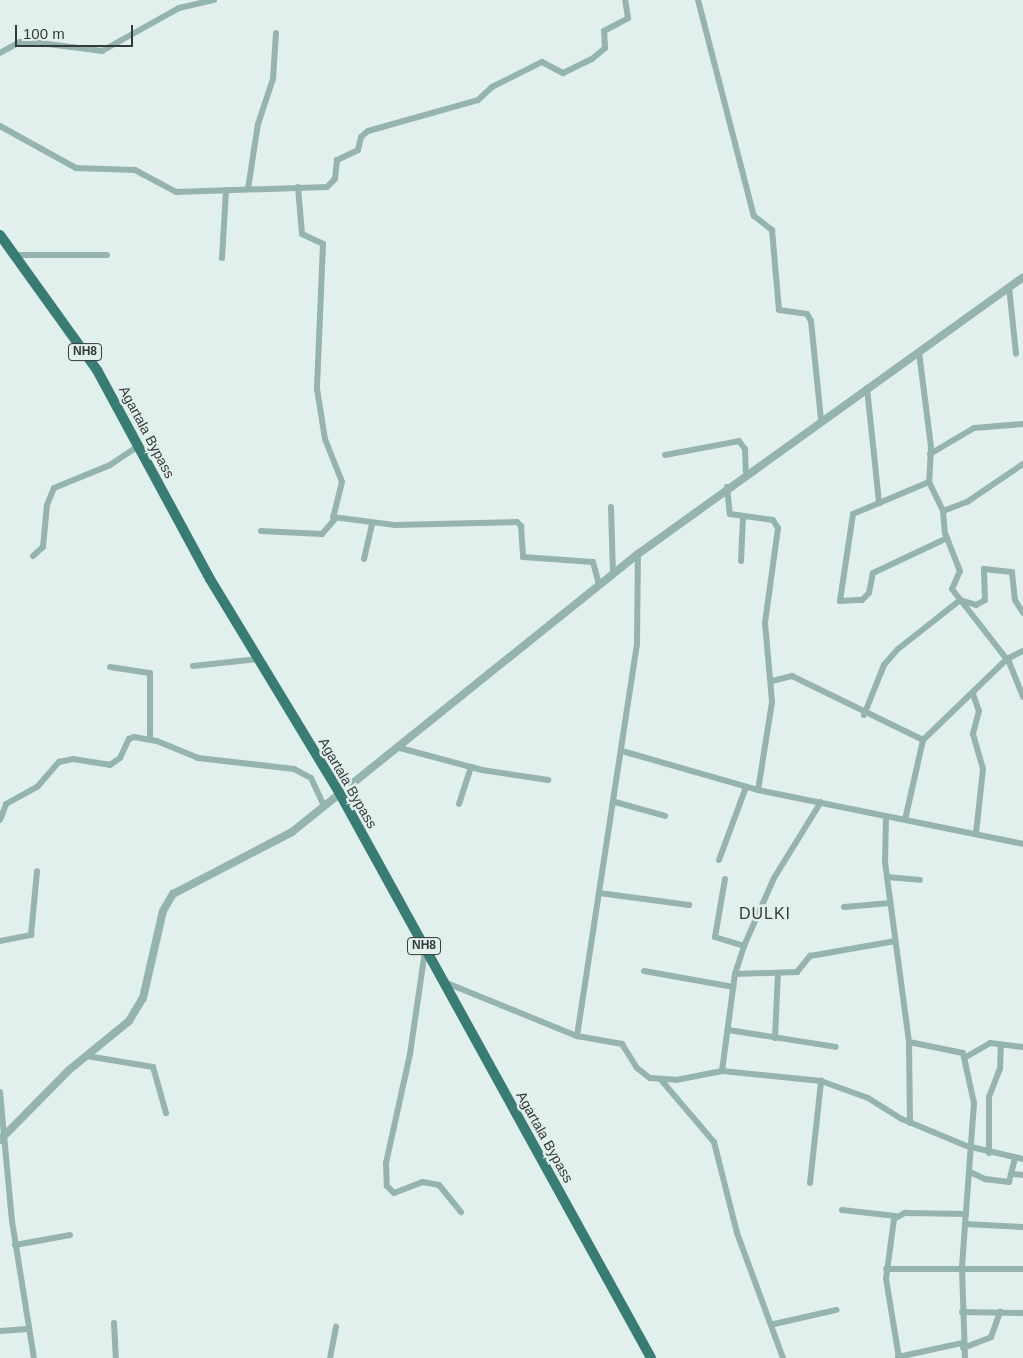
<!DOCTYPE html>
<html>
<head>
<meta charset="utf-8">
<style>
  body { margin:0 }
  #map { position:relative; width:1023px; height:1358px; overflow:hidden; background:#e2f0ed; font-family:Arial,sans-serif }
  div>[style] { position:absolute }
  .minor>* { height:6px; margin:-3px; padding:0 3px; transform-origin:3px; border-radius:3px; background:#96b4af }
  .tertiary>* { height:8px; margin:-4px; padding:0 4px; transform-origin:4px; border-radius:4px; background:#96b4af }
  .trunk>* { height:10px; margin:-5px; padding:0 5px; transform-origin:5px; border-radius:5px; background:#387c73 }
  span { translate:-50% -50%; white-space:nowrap; text-align:center; line-height:1.15; -webkit-text-stroke:5px #e2f0ed; paint-order:stroke }
  .shield-label span { padding:1px 4px; background:#e2f0ed; border:1px solid; border-radius:4px; -webkit-text-stroke-width:0 }
  .shield-label { font-size:12px; color:#353a39; font-weight:700 }
  .street-label { font-size:14px; color:#353a39 }
  .quarter-label { font-size:16px; color:#353a39; letter-spacing:1px }
  .scale { position:absolute; left:15px; top:25px; width:118px; height:22px; box-sizing:border-box; border:2px solid #353a39; border-top:0; padding-left:6px; font-size:15px; line-height:18px; white-space:nowrap; color:#353a39; -webkit-text-stroke:4px #e2f0ed; paint-order:stroke }
</style>
</head>
<body>
<div id="map">
  <div class="minor">
    <i style="left:698px;top:0;width:223px;rotate:75.5deg"></i>
    <i style="left:754px;top:216px;width:23px;rotate:38deg"></i>
    <i style="left:772px;top:230px;width:80px;rotate:85deg"></i>
    <i style="left:779px;top:310px;width:28px;rotate:8deg"></i>
    <i style="left:807px;top:314px;width:8px;rotate:60deg"></i>
    <i style="left:811px;top:321px;width:100px;rotate:84.2deg"></i>
    <i style="left:0;top:53px;width:23px;rotate:-29deg"></i>
    <i style="left:20px;top:42px;width:12px"></i>
    <i style="left:32px;top:42px;width:71px;rotate:7.3deg"></i>
    <i style="left:102px;top:51px;width:88px;rotate:-29.2deg"></i>
    <i style="left:179px;top:8px;width:36px;rotate:-13deg"></i>
    <i style="left:0;top:126px;width:87px;rotate:28.9deg"></i>
    <i style="left:76px;top:168px;width:59px;rotate:1.9deg"></i>
    <i style="left:135px;top:170px;width:47px;rotate:28.2deg"></i>
    <i style="left:176px;top:192px;width:151px;rotate:-1.9deg"></i>
    <i style="left:327px;top:187px;width:11px;rotate:-45deg"></i>
    <i style="left:335px;top:179px;width:19px;rotate:-84deg"></i>
    <i style="left:337px;top:160px;width:23px;rotate:-25deg"></i>
    <i style="left:358px;top:150px;width:13px;rotate:-77deg"></i>
    <i style="left:361px;top:137px;width:9px;rotate:-41deg"></i>
    <i style="left:368px;top:131px;width:114px;rotate:-15.7deg"></i>
    <i style="left:478px;top:100px;width:19px;rotate:-43deg"></i>
    <i style="left:492px;top:87px;width:56px;rotate:-26.6deg"></i>
    <i style="left:542px;top:62px;width:24px;rotate:28deg"></i>
    <i style="left:563px;top:73px;width:32px;rotate:-26deg"></i>
    <i style="left:592px;top:59px;width:17px;rotate:-40deg"></i>
    <i style="left:605px;top:48px;width:17px;rotate:-93deg"></i>
    <i style="left:604px;top:31px;width:27px;rotate:-28deg"></i>
    <i style="left:628px;top:18px;width:18px;rotate:-99deg"></i>
    <i style="left:298px;top:187px;width:47px;rotate:85.1deg"></i>
    <i style="left:302px;top:234px;width:23px;rotate:25deg"></i>
    <i style="left:323px;top:244px;width:145px;rotate:92.4deg"></i>
    <i style="left:317px;top:389px;width:51px;rotate:80.9deg"></i>
    <i style="left:325px;top:439px;width:46px;rotate:68.4deg"></i>
    <i style="left:342px;top:482px;width:36px;rotate:104deg"></i>
    <i style="left:333px;top:517px;width:63px;rotate:7.4deg"></i>
    <i style="left:395px;top:525px;width:122px;rotate:-1.4deg"></i>
    <i style="left:517px;top:522px;width:6px;rotate:45deg"></i>
    <i style="left:521px;top:526px;width:31px;rotate:86deg"></i>
    <i style="left:523px;top:557px;width:70px;rotate:4.1deg"></i>
    <i style="left:593px;top:562px;width:24px;rotate:75deg"></i>
    <i style="left:248px;top:189px;width:66px;rotate:-81.3deg"></i>
    <i style="left:258px;top:124px;width:47px;rotate:-71.6deg"></i>
    <i style="left:273px;top:79px;width:46px;rotate:-86.3deg"></i>
    <i style="left:14px;top:255px;width:93px"></i>
    <i style="left:222px;top:258px;width:68px;rotate:-86.6deg"></i>
    <i style="left:1009px;top:287px;width:67px;rotate:84deg"></i>
    <i style="left:919px;top:352px;width:96px;rotate:82.8deg"></i>
    <i style="left:931px;top:447px;width:35px;rotate:93deg"></i>
    <i style="left:929px;top:482px;width:32px;rotate:64deg"></i>
    <i style="left:943px;top:511px;width:22px;rotate:85deg"></i>
    <i style="left:945px;top:533px;width:41px;rotate:68.5deg"></i>
    <i style="left:960px;top:571px;width:20px;rotate:114deg"></i>
    <i style="left:952px;top:589px;width:93px;rotate:52deg"></i>
    <i style="left:1009px;top:662px;width:38px;rotate:68deg"></i>
    <i style="left:867px;top:388px;width:116px;rotate:84deg"></i>
    <i style="left:930px;top:454px;width:51px;rotate:-30.6deg"></i>
    <i style="left:974px;top:428px;width:49px;rotate:-4.7deg"></i>
    <i style="left:665px;top:455px;width:75px;rotate:-10.7deg"></i>
    <i style="left:739px;top:441px;width:10px;rotate:53deg"></i>
    <i style="left:745px;top:449px;width:23px;rotate:88deg"></i>
    <i style="left:929px;top:482px;width:82px;rotate:157.2deg"></i>
    <i style="left:853px;top:514px;width:88px;rotate:98.5deg"></i>
    <i style="left:840px;top:601px;width:22px;rotate:-3deg"></i>
    <i style="left:862px;top:600px;width:10px;rotate:-45deg"></i>
    <i style="left:869px;top:593px;width:20px;rotate:-79deg"></i>
    <i style="left:873px;top:573px;width:82px;rotate:-25.3deg"></i>
    <i style="left:727px;top:487px;width:27px;rotate:84deg"></i>
    <i style="left:730px;top:514px;width:43px;rotate:7.9deg"></i>
    <i style="left:773px;top:520px;width:9px;rotate:58deg"></i>
    <i style="left:778px;top:528px;width:96px;rotate:97.8deg"></i>
    <i style="left:765px;top:623px;width:79px;rotate:84.9deg"></i>
    <i style="left:772px;top:702px;width:89px;rotate:99deg"></i>
    <i style="left:611px;top:507px;width:67px;rotate:88.3deg"></i>
    <i style="left:943px;top:511px;width:26px;rotate:-21deg"></i>
    <i style="left:967px;top:502px;width:68px;rotate:-34.2deg"></i>
    <i style="left:261px;top:531px;width:61px;rotate:2.8deg"></i>
    <i style="left:322px;top:534px;width:20px;rotate:-49deg"></i>
    <i style="left:33px;top:556px;width:13px;rotate:-42deg"></i>
    <i style="left:43px;top:547px;width:42px;rotate:-84.6deg"></i>
    <i style="left:47px;top:505px;width:18px;rotate:-68deg"></i>
    <i style="left:54px;top:488px;width:61px;rotate:-22.3deg"></i>
    <i style="left:110px;top:465px;width:34px;rotate:-34deg"></i>
    <i style="left:364px;top:559px;width:36px;rotate:-77deg"></i>
    <i style="left:741px;top:561px;width:44px;rotate:-87.4deg"></i>
    <i style="left:193px;top:666px;width:65px;rotate:-6.1deg"></i>
    <i style="left:110px;top:667px;width:40px;rotate:8.5deg"></i>
    <i style="left:150px;top:673px;width:66px;rotate:90deg"></i>
    <i style="left:772px;top:681px;width:21px;rotate:-14deg"></i>
    <i style="left:792px;top:676px;width:146px;rotate:26deg"></i>
    <i style="left:923px;top:740px;width:117px;rotate:-44deg"></i>
    <i style="left:1007px;top:659px;width:18px;rotate:-27deg"></i>
    <i style="left:973px;top:694px;width:18px;rotate:71deg"></i>
    <i style="left:979px;top:711px;width:24px;rotate:105deg"></i>
    <i style="left:973px;top:734px;width:36px;rotate:74deg"></i>
    <i style="left:983px;top:769px;width:64px;rotate:96.2deg"></i>
    <i style="left:864px;top:715px;width:54px;rotate:-68.2deg"></i>
    <i style="left:884px;top:665px;width:21px;rotate:-49deg"></i>
    <i style="left:898px;top:649px;width:79px;rotate:-38.3deg"></i>
    <i style="left:960px;top:600px;width:17px;rotate:17deg"></i>
    <i style="left:976px;top:605px;width:10px;rotate:-29deg"></i>
    <i style="left:985px;top:600px;width:31px;rotate:-92deg"></i>
    <i style="left:984px;top:569px;width:28px;rotate:6deg"></i>
    <i style="left:1012px;top:572px;width:28px;rotate:84deg"></i>
    <i style="left:1015px;top:600px;width:15px;rotate:58deg"></i>
    <i style="left:400px;top:748px;width:85px;rotate:15deg"></i>
    <i style="left:482px;top:770px;width:67px;rotate:8.6deg"></i>
    <i style="left:622px;top:751px;width:141px;rotate:16deg"></i>
    <i style="left:758px;top:790px;width:270px;rotate:11.5deg"></i>
    <i style="left:615px;top:802px;width:52px;rotate:15.6deg"></i>
    <i style="left:459px;top:804px;width:39px;rotate:-72deg"></i>
    <i style="left:886px;top:816px;width:46px;rotate:91.2deg"></i>
    <i style="left:885px;top:862px;width:182px;rotate:82.4deg"></i>
    <i style="left:909px;top:1042px;width:81px;rotate:89.3deg"></i>
    <i style="left:0;top:820px;width:17px;rotate:-69deg"></i>
    <i style="left:6px;top:804px;width:37px;rotate:-29deg"></i>
    <i style="left:38px;top:786px;width:32px;rotate:-49deg"></i>
    <i style="left:59px;top:762px;width:14px;rotate:-12deg"></i>
    <i style="left:73px;top:759px;width:37px;rotate:9deg"></i>
    <i style="left:110px;top:765px;width:12px;rotate:-35deg"></i>
    <i style="left:120px;top:758px;width:21px;rotate:-65deg"></i>
    <i style="left:129px;top:739px;width:5px;rotate:-22deg"></i>
    <i style="left:134px;top:737px;width:23px;rotate:10deg"></i>
    <i style="left:157px;top:741px;width:44px;rotate:22.5deg"></i>
    <i style="left:198px;top:758px;width:97px;rotate:6.5deg"></i>
    <i style="left:294px;top:769px;width:19px;rotate:28deg"></i>
    <i style="left:311px;top:778px;width:31px;rotate:65deg"></i>
    <i style="left:905px;top:820px;width:82px;rotate:-77.3deg"></i>
    <i style="left:719px;top:860px;width:78px;rotate:-69.7deg"></i>
    <i style="left:887px;top:877px;width:33px;rotate:5deg"></i>
    <i style="left:725px;top:879px;width:59px;rotate:99.8deg"></i>
    <i style="left:715px;top:937px;width:30px;rotate:17deg"></i>
    <i style="left:599px;top:893px;width:91px;rotate:7.6deg"></i>
    <i style="left:844px;top:907px;width:46px;rotate:-5deg"></i>
    <i style="left:0;top:941px;width:32px;rotate:-11deg"></i>
    <i style="left:31px;top:935px;width:64px;rotate:-84.6deg"></i>
    <i style="left:425px;top:951px;width:104px;rotate:98.3deg"></i>
    <i style="left:410px;top:1054px;width:112px;rotate:102.4deg"></i>
    <i style="left:386px;top:1163px;width:23px;rotate:88deg"></i>
    <i style="left:387px;top:1186px;width:10px;rotate:45deg"></i>
    <i style="left:394px;top:1193px;width:31px;rotate:-21deg"></i>
    <i style="left:423px;top:1182px;width:16px;rotate:11deg"></i>
    <i style="left:439px;top:1185px;width:35px;rotate:51deg"></i>
    <i style="left:644px;top:971px;width:91px;rotate:10.1deg"></i>
    <i style="left:735px;top:974px;width:62px;rotate:-1.8deg"></i>
    <i style="left:797px;top:972px;width:21px;rotate:-51deg"></i>
    <i style="left:810px;top:956px;width:87px;rotate:-9.9deg"></i>
    <i style="left:444px;top:982px;width:144px;rotate:22.1deg"></i>
    <i style="left:577px;top:1036px;width:46px;rotate:10.1deg"></i>
    <i style="left:622px;top:1044px;width:28px;rotate:58deg"></i>
    <i style="left:637px;top:1068px;width:16px;rotate:38deg"></i>
    <i style="left:650px;top:1078px;width:26px;rotate:4deg"></i>
    <i style="left:676px;top:1080px;width:47px;rotate:-11.1deg"></i>
    <i style="left:722px;top:1071px;width:100px;rotate:5.8deg"></i>
    <i style="left:821px;top:1081px;width:50px;rotate:19.9deg"></i>
    <i style="left:868px;top:1098px;width:40px;rotate:32deg"></i>
    <i style="left:902px;top:1119px;width:70px;rotate:22.6deg"></i>
    <i style="left:967px;top:1146px;width:57px;rotate:13.1deg"></i>
    <i style="left:728px;top:1030px;width:109px;rotate:8.9deg"></i>
    <i style="left:577px;top:1036px;width:398px;rotate:-81.3deg"></i>
    <i style="left:637px;top:643px;width:89px;rotate:-89.4deg"></i>
    <i style="left:775px;top:1038px;width:65px;rotate:-87.4deg"></i>
    <i style="left:909px;top:1042px;width:55px;rotate:11.5deg"></i>
    <i style="left:963px;top:1053px;width:51px;rotate:77.6deg"></i>
    <i style="left:974px;top:1103px;width:165px;rotate:94.2deg"></i>
    <i style="left:962px;top:1268px;width:90px;rotate:88.1deg"></i>
    <i style="left:87px;top:1056px;width:67px;rotate:9.5deg"></i>
    <i style="left:153px;top:1067px;width:48px;rotate:74.2deg"></i>
    <i style="left:966px;top:1057px;width:28px;rotate:-30deg"></i>
    <i style="left:990px;top:1043px;width:33px;rotate:7deg"></i>
    <i style="left:722px;top:1071px;width:98px;rotate:-82.4deg"></i>
    <i style="left:735px;top:974px;width:29px;rotate:-72deg"></i>
    <i style="left:744px;top:946px;width:74px;rotate:-66.2deg"></i>
    <i style="left:774px;top:878px;width:89px;rotate:-58.3deg"></i>
    <i style="left:662px;top:1081px;width:80px;rotate:49.6deg"></i>
    <i style="left:714px;top:1142px;width:94px;rotate:75.8deg"></i>
    <i style="left:737px;top:1233px;width:133px;rotate:69.8deg"></i>
    <i style="left:0;top:1092px;width:130px;rotate:84.7deg"></i>
    <i style="left:12px;top:1221px;width:139px;rotate:80.9deg"></i>
    <i style="left:989px;top:1153px;width:56px;rotate:-90deg"></i>
    <i style="left:989px;top:1097px;width:30px;rotate:-69deg"></i>
    <i style="left:1000px;top:1069px;width:23px;rotate:-88deg"></i>
    <i style="left:970px;top:1172px;width:17px;rotate:25deg"></i>
    <i style="left:985px;top:1179px;width:24px;rotate:7deg"></i>
    <i style="left:1009px;top:1182px;width:25px;rotate:-76deg"></i>
    <i style="left:1013px;top:1174px;width:10px;rotate:6deg"></i>
    <i style="left:810px;top:1183px;width:103px;rotate:-83.8deg"></i>
    <i style="left:842px;top:1210px;width:54px;rotate:6.3deg"></i>
    <i style="left:965px;top:1224px;width:58px;rotate:3deg"></i>
    <i style="left:15px;top:1245px;width:56px;rotate:-10.3deg"></i>
    <i style="left:886px;top:1269px;width:137px"></i>
    <i style="left:962px;top:1312px;width:61px;rotate:0.9deg"></i>
    <i style="left:114px;top:1323px;width:35px;rotate:87deg"></i>
    <i style="left:774px;top:1324px;width:64px;rotate:-12.7deg"></i>
    <i style="left:0;top:1331px;width:28px;rotate:-4deg"></i>
    <i style="left:963px;top:1348px;width:30px;rotate:-21deg"></i>
    <i style="left:991px;top:1337px;width:27px;rotate:-70deg"></i>
    <i style="left:898px;top:1357px;width:66px;rotate:-12.3deg"></i>
    <i style="left:330px;top:1358px;width:32px;rotate:-79deg"></i>
    <i style="left:899px;top:1358px;width:80px;rotate:-99.3deg"></i>
    <i style="left:886px;top:1279px;width:61px;rotate:-82.4deg"></i>
    <i style="left:894px;top:1219px;width:13px;rotate:-29deg"></i>
    <i style="left:905px;top:1213px;width:61px;rotate:0.9deg"></i>
  </div>
  <div class="tertiary">
    <i style="left:0;top:1140px;width:98px;rotate:-45.4deg"></i>
    <i style="left:69px;top:1070px;width:77px;rotate:-39.2deg"></i>
    <i style="left:129px;top:1021px;width:27px;rotate:-59deg"></i>
    <i style="left:143px;top:998px;width:89px;rotate:-77.1deg"></i>
    <i style="left:163px;top:911px;width:20px;rotate:-60deg"></i>
    <i style="left:173px;top:894px;width:134px;rotate:-27.5deg"></i>
    <i style="left:292px;top:832px;width:444px;rotate:-38.8deg"></i>
    <i style="left:638px;top:554px;width:474px;rotate:-35.7deg"></i>
  </div>
  <div class="trunk">
    <i style="left:0;top:235px;width:166px;rotate:54.3deg"></i>
    <i style="left:97px;top:370px;width:238px;rotate:61.6deg"></i>
    <i style="left:210px;top:579px;width:249px;rotate:58.8deg"></i>
    <i style="left:339px;top:792px;width:646px;rotate:61.13deg"></i>
  </div>
  <div class="shield-label">
    <span style="left:85px;top:352px">NH8</span>
    <span style="left:424px;top:946px">NH8</span>
  </div>
  <div class="street-label">
    <span style="left:147px;top:432px;rotate:62deg">Agartala Bypass</span>
    <span style="left:348px;top:783px;rotate:60deg">Agartala Bypass</span>
    <span style="left:545px;top:1137px;rotate:61deg">Agartala Bypass</span>
  </div>
  <div class="quarter-label">
    <span style="left:765px;top:914px">DULKI</span>
  </div>
  <div class="scale">100 m</div>
</div>
</body>
</html>
